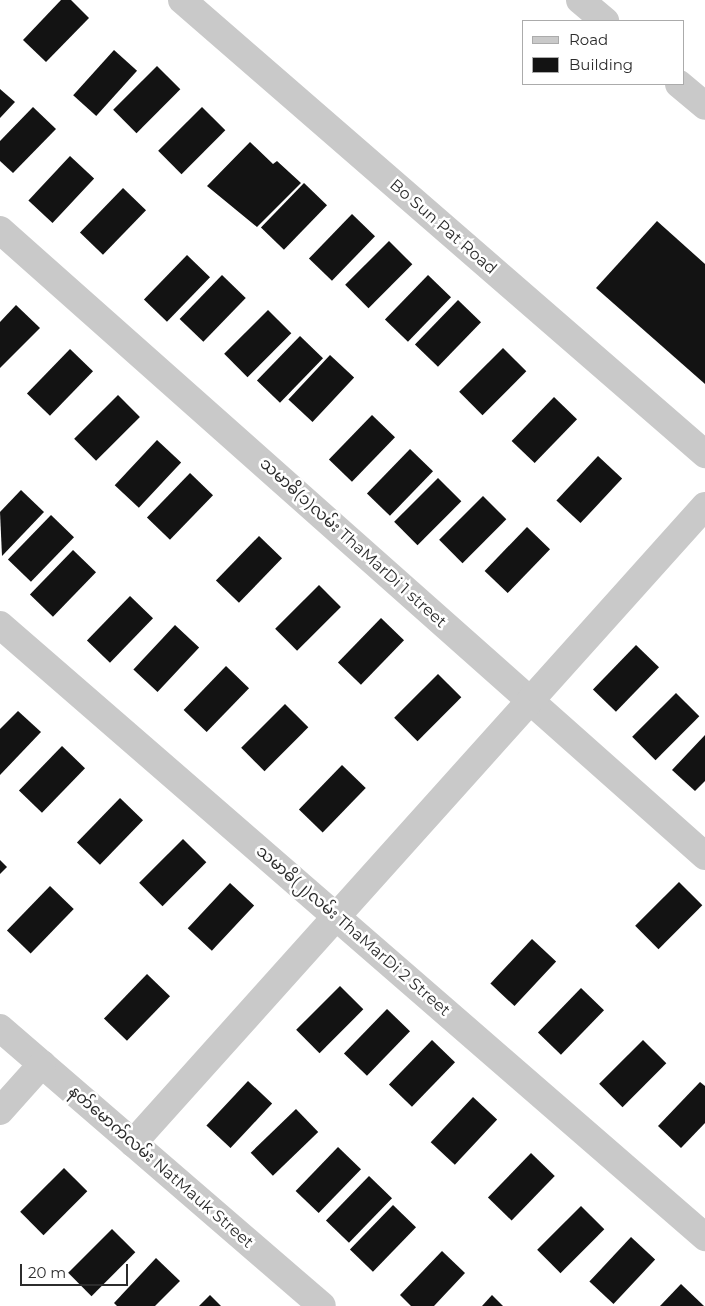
<!DOCTYPE html>
<html>
<head>
<meta charset="utf-8">
<style>
  body { margin:0 }
  #map { position:relative; width:705px; height:1306px; overflow:hidden; background:#fff; font-family:Montserrat,"Noto Sans Myanmar",sans-serif }
  div>[style] { position:absolute }
  .building>* { inset:0; background:#131313; transform-origin:0 0 }
  .minor>* { height:28px; margin:-14px; padding:0 14px; transform-origin:14px; border-radius:14px; background:#c9c9c9 }
  span { translate:-50% -50%; white-space:nowrap; text-align:center; line-height:1.15; -webkit-text-stroke:5px #fff; paint-order:stroke }
  .street-label { font-size:16px; color:#2c2c2c }
  .legend { position:absolute; left:522px; top:20px; width:162px; height:65px; box-sizing:border-box; background:#fff; border:1px solid #ababab; margin:0; padding:6px 9px; list-style:none; font-size:15px; color:#2c2c2c }
  .legend li { display:flex; align-items:center; gap:10px; height:25px }
  .legend b { width:25px; border:1px solid #ababab }
  .scale { position:absolute; left:20px; top:1264px; width:108px; height:22px; box-sizing:border-box; border:2px solid #2c2c2c; border-top:0; padding-left:6px; font-size:15px; line-height:18px; white-space:nowrap; color:#2c2c2c; -webkit-text-stroke:4px #fff; paint-order:stroke }
</style>
</head>
<body>
<div id="map">
  <div class="building">
    <i style="clip-path:polygon(61px 0,71px 0,89px 18px,46px 62px,23px 40px)"></i>
    <i style="left:114px;top:50px;width:31px;height:61px;rotate:42deg"></i>
    <i style="left:157px;top:66px;width:33px;height:62px;rotate:45deg"></i>
    <i style="clip-path:polygon(0 89px,15px 102px,0 118px)"></i>
    <i style="clip-path:polygon(33px 107px,56px 129px,13px 173px,0 161px,0 141px)"></i>
    <i style="left:202px;top:107px;width:33px;height:62px;rotate:45deg"></i>
    <i style="clip-path:polygon(250px 142px,273px 164px,277px 161px,301px 183px,257px 227px,207px 186px)"></i>
    <i style="left:70px;top:156px;width:33px;height:61px;rotate:43deg"></i>
    <i style="left:304px;top:183px;width:32px;height:62px;rotate:44deg"></i>
    <i style="left:123px;top:188px;width:32px;height:62px;rotate:44deg"></i>
    <i style="left:352px;top:214px;width:32px;height:62px;rotate:44deg"></i>
    <i style="clip-path:polygon(657px 221px,705px 264px,705px 384px,596px 288px)"></i>
    <i style="left:389px;top:241px;width:33px;height:62px;rotate:45deg"></i>
    <i style="left:187px;top:255px;width:32px;height:62px;rotate:44deg"></i>
    <i style="left:222px;top:275px;width:33px;height:61px;rotate:44deg"></i>
    <i style="left:428px;top:275px;width:32px;height:62px;rotate:44deg"></i>
    <i style="left:458px;top:300px;width:32px;height:62px;rotate:44deg"></i>
    <i style="clip-path:polygon(16px 305px,40px 328px,0 368px,0 322px)"></i>
    <i style="left:268px;top:310px;width:33px;height:62px;rotate:45deg"></i>
    <i style="left:300px;top:336px;width:32px;height:62px;rotate:44deg"></i>
    <i style="left:503px;top:348px;width:33px;height:62px;rotate:45deg"></i>
    <i style="left:70px;top:349px;width:32px;height:62px;rotate:44deg"></i>
    <i style="left:330px;top:355px;width:33px;height:61px;rotate:43deg"></i>
    <i style="left:118px;top:395px;width:31px;height:62px;rotate:45deg"></i>
    <i style="left:554px;top:397px;width:32px;height:61px;rotate:44deg"></i>
    <i style="left:372px;top:415px;width:32px;height:62px;rotate:44deg"></i>
    <i style="left:157px;top:440px;width:33px;height:62px;rotate:43deg"></i>
    <i style="left:410px;top:449px;width:32px;height:62px;rotate:44deg"></i>
    <i style="left:598px;top:456px;width:33px;height:61px;rotate:43deg"></i>
    <i style="left:190px;top:473px;width:32px;height:62px;rotate:44deg"></i>
    <i style="left:438px;top:478px;width:33px;height:62px;rotate:45deg"></i>
    <i style="clip-path:polygon(21px 490px,44px 512px,2px 556px,0 512px)"></i>
    <i style="left:483px;top:496px;width:33px;height:62px;rotate:45deg"></i>
    <i style="left:51px;top:515px;width:32px;height:62px;rotate:44deg"></i>
    <i style="left:527px;top:527px;width:32px;height:61px;rotate:44deg"></i>
    <i style="left:259px;top:536px;width:32px;height:62px;rotate:44deg"></i>
    <i style="left:73px;top:550px;width:32px;height:62px;rotate:44deg"></i>
    <i style="left:319px;top:585px;width:31px;height:62px;rotate:45deg"></i>
    <i style="left:130px;top:596px;width:32px;height:62px;rotate:44deg"></i>
    <i style="left:381px;top:618px;width:32px;height:62px;rotate:44deg"></i>
    <i style="left:175px;top:625px;width:33px;height:61px;rotate:43deg"></i>
    <i style="left:636px;top:645px;width:32px;height:62px;rotate:44deg"></i>
    <i style="left:226px;top:666px;width:32px;height:61px;rotate:44deg"></i>
    <i style="left:438px;top:674px;width:33px;height:62px;rotate:45deg"></i>
    <i style="left:676px;top:693px;width:33px;height:62px;rotate:45deg"></i>
    <i style="left:285px;top:704px;width:33px;height:62px;rotate:45deg"></i>
    <i style="clip-path:polygon(18px 711px,41px 732px,0 775px,0 729px)"></i>
    <i style="clip-path:polygon(705px 735px,705px 781px,695px 791px,672px 770px)"></i>
    <i style="left:62px;top:746px;width:32px;height:62px;rotate:44deg"></i>
    <i style="left:342px;top:765px;width:33px;height:62px;rotate:44deg"></i>
    <i style="left:120px;top:798px;width:32px;height:62px;rotate:44deg"></i>
    <i style="left:183px;top:839px;width:33px;height:62px;rotate:45deg"></i>
    <i style="clip-path:polygon(0 860px,7px 867px,0 874px)"></i>
    <i style="left:679px;top:882px;width:33px;height:62px;rotate:45deg"></i>
    <i style="left:230px;top:883px;width:33px;height:62px;rotate:43deg"></i>
    <i style="left:50px;top:886px;width:33px;height:62px;rotate:44deg"></i>
    <i style="left:532px;top:939px;width:33px;height:61px;rotate:43deg"></i>
    <i style="left:147px;top:974px;width:32px;height:62px;rotate:44deg"></i>
    <i style="left:340px;top:986px;width:33px;height:62px;rotate:45deg"></i>
    <i style="left:581px;top:988px;width:32px;height:62px;rotate:44deg"></i>
    <i style="left:387px;top:1009px;width:32px;height:62px;rotate:44deg"></i>
    <i style="left:432px;top:1040px;width:32px;height:62px;rotate:44deg"></i>
    <i style="left:643px;top:1040px;width:33px;height:62px;rotate:45deg"></i>
    <i style="left:248px;top:1081px;width:33px;height:61px;rotate:43deg"></i>
    <i style="clip-path:polygon(700px 1082px,705px 1086px,705px 1123px,681px 1148px,658px 1126px)"></i>
    <i style="left:473px;top:1097px;width:33px;height:62px;rotate:43deg"></i>
    <i style="left:296px;top:1109px;width:32px;height:63px;rotate:46deg"></i>
    <i style="left:338px;top:1147px;width:32px;height:61px;rotate:44deg"></i>
    <i style="left:531px;top:1153px;width:33px;height:62px;rotate:44deg"></i>
    <i style="left:64px;top:1168px;width:33px;height:62px;rotate:45deg"></i>
    <i style="left:369px;top:1176px;width:32px;height:62px;rotate:44deg"></i>
    <i style="left:393px;top:1205px;width:32px;height:62px;rotate:44deg"></i>
    <i style="left:581px;top:1206px;width:33px;height:62px;rotate:45deg"></i>
    <i style="left:112px;top:1229px;width:33px;height:62px;rotate:45deg"></i>
    <i style="left:631px;top:1237px;width:33px;height:61px;rotate:43deg"></i>
    <i style="clip-path:polygon(442px 1251px,465px 1273px,434px 1306px,411px 1306px,400px 1295px)"></i>
    <i style="clip-path:polygon(156px 1258px,180px 1281px,155px 1306px,117px 1306px,114px 1303px)"></i>
    <i style="clip-path:polygon(681px 1284px,704px 1306px,660px 1306px)"></i>
    <i style="clip-path:polygon(210px 1295px,221px 1306px,199px 1306px)"></i>
    <i style="clip-path:polygon(492px 1295px,503px 1306px,482px 1306px)"></i>
  </div>
  <div class="minor">
    <i style="left:182px;top:0;width:693px;rotate:40.96deg"></i>
    <i style="left:580px;top:0;width:33px;rotate:40deg"></i>
    <i style="left:679px;top:84px;width:34px;rotate:40deg"></i>
    <i style="left:0;top:230px;width:943px;rotate:41.6deg"></i>
    <i style="left:0;top:625px;width:934px;rotate:40.96deg"></i>
    <i style="left:0;top:1028px;width:425px;rotate:40.8deg"></i>
    <i style="left:0;top:1111px;width:63px;rotate:-48.2deg"></i>
    <i style="left:133px;top:1143px;width:856px;rotate:-48.08deg"></i>
  </div>
  <div class="street-label">
    <span style="left:443px;top:227px;rotate:41deg">Bo Sun Pat Road</span>
    <span style="left:353px;top:543px;rotate:42deg">သမာဓိ(၁)လမ်း ThaMarDi 1 street</span>
    <span style="left:353px;top:931px;rotate:41deg">သမာဓိ(၂)လမ်း ThaMarDi 2 Street</span>
    <span style="left:161px;top:1167px;rotate:41deg">နတ်မောက်လမ်း NatMauk Street</span>
  </div>
  <ul class="legend">
  <li><b style="height:6px;background:#c9c9c9"></b>Road</li>
  <li><b style="height:14px;background:#131313"></b>Building</li>
  </ul>
  <div class="scale">20 m</div>
</div>
</body>
</html>
